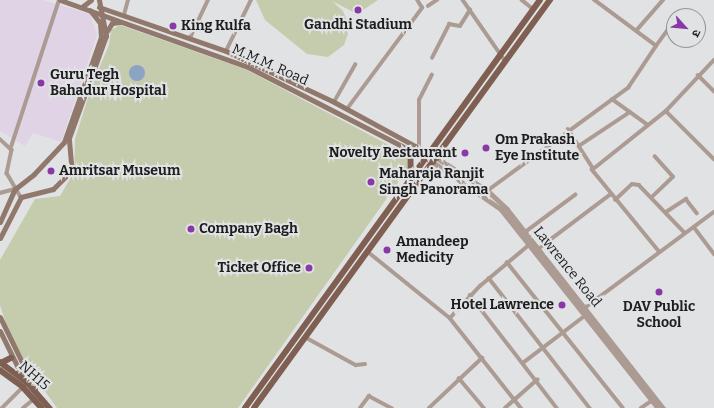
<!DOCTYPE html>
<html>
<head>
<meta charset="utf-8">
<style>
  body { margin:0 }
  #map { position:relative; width:714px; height:408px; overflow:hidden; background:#e1e2e4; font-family:Bitter,"Noto Sans Devanagari",serif }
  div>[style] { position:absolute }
  .medical>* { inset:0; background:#e0d3e6 }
  .green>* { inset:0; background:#c5ccae }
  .water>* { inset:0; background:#8ca4c4 }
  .round { border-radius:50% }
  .minor>* { height:3.5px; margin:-1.75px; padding:0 1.75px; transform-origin:1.75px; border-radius:1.75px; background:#ac9b92 }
  .tertiary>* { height:4.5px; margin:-2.25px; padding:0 2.25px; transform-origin:2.25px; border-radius:2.25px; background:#ac9b92 }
  .secondary>* { height:5px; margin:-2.5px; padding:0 2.5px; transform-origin:2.5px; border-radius:2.5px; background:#91786c }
  .primary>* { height:5.5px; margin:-2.75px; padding:0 2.75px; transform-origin:2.75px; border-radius:2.75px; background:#7e5f51 }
  .dots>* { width:11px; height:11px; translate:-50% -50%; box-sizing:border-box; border:2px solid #e1e2e4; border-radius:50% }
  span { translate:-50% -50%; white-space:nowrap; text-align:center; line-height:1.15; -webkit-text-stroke:4px #e1e2e4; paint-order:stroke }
  .poi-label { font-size:14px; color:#1e1e1f; font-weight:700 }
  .left { translate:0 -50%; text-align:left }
  .right { translate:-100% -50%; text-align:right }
  .street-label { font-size:14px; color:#1e1e1f }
  .north { position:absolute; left:666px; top:8px; width:40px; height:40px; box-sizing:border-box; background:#e1e2e4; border:1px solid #939495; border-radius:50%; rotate:117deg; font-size:11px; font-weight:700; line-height:16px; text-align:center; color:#1e1e1f }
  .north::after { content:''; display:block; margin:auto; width:14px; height:18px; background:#8a38a7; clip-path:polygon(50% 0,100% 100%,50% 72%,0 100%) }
</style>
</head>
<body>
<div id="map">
  <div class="medical">
    <i style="clip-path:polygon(0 0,43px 0,90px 14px,97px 35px,61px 142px,33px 133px,25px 146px,0 131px)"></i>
  </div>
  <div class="green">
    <i style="clip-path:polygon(256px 0,378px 0,357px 14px,332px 1px,343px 11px,350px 28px,344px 45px,328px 57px,307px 54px,265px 20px)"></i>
    <i style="clip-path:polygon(120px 25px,247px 70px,402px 152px,407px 158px,407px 170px,238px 408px,57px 408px,24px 362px,9px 333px,0 305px,0 260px,35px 199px,60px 196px,74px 172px,75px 139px,92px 85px,109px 45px,111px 30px)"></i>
  </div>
  <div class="water">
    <i class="round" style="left:129px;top:65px;width:16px;height:16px"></i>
  </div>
  <div class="minor">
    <i style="left:463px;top:0;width:75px;rotate:55.3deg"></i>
    <i style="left:522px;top:0;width:14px;rotate:39deg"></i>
    <i style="left:428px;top:6px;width:11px;rotate:-34deg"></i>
    <i style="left:124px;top:15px;width:16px;rotate:-75deg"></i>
    <i style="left:680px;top:16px;width:7px;rotate:-34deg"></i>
    <i style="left:636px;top:31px;width:41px;rotate:-48.9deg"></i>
    <i style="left:190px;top:38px;width:42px;rotate:-64.7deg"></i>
    <i style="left:656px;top:46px;width:31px;rotate:-54deg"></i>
    <i style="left:226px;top:51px;width:57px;rotate:-63.9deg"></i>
    <i style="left:432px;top:58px;width:38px;rotate:-63deg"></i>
    <i style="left:449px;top:24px;width:11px;rotate:10deg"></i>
    <i style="left:460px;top:26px;width:19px;rotate:-58deg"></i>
    <i style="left:698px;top:75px;width:23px;rotate:45deg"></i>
    <i style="left:612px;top:99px;width:44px;rotate:35.8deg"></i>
    <i style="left:334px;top:102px;width:43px;rotate:-60.4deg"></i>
    <i style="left:347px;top:109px;width:126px;rotate:-53.4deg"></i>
    <i style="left:422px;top:8px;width:9px;rotate:-122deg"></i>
    <i style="left:666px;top:111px;width:68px;rotate:45deg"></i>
    <i style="left:568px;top:129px;width:46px;rotate:57.3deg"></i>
    <i style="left:0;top:139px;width:16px;rotate:43deg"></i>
    <i style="left:12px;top:150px;width:24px;rotate:102deg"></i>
    <i style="left:7px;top:173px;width:28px;rotate:60deg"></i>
    <i style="left:419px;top:146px;width:46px;rotate:-90deg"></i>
    <i style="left:419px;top:100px;width:28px;rotate:-63deg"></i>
    <i style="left:579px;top:146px;width:61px;rotate:-33.7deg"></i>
    <i style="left:11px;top:147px;width:155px;rotate:-71.9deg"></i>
    <i style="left:0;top:193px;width:16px;rotate:-15deg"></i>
    <i style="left:483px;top:194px;width:180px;rotate:-36.2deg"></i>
    <i style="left:628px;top:88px;width:50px;rotate:-56.3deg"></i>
    <i style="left:656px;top:46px;width:77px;rotate:-143.4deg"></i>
    <i style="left:652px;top:197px;width:29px;rotate:-44deg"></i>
    <i style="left:673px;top:177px;width:27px;rotate:-132deg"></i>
    <i style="left:615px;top:200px;width:23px;rotate:-43deg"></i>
    <i style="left:632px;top:184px;width:7px;rotate:8deg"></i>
    <i style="left:639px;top:185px;width:66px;rotate:46.2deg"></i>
    <i style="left:666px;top:212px;width:24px;rotate:-33deg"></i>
    <i style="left:686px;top:199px;width:18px;rotate:52deg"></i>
    <i style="left:694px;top:227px;width:34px;rotate:53deg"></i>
    <i style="left:524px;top:233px;width:64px;rotate:-36.7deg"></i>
    <i style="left:538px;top:249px;width:91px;rotate:-37deg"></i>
    <i style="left:367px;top:251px;width:107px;rotate:38.9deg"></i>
    <i style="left:450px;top:318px;width:115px;rotate:51.7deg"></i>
    <i style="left:659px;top:252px;width:106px;rotate:-129.3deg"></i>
    <i style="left:592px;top:170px;width:95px;rotate:-38.6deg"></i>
    <i style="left:666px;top:111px;width:70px;rotate:-46.7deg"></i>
    <i style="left:507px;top:262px;width:186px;rotate:51.5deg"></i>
    <i style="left:489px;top:278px;width:165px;rotate:52.2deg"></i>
    <i style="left:470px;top:295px;width:143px;rotate:52.4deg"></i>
    <i style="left:586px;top:307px;width:159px;rotate:-36.6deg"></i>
    <i style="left:450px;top:318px;width:44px;rotate:-46.8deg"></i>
    <i style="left:480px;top:286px;width:64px;rotate:-39.9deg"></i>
    <i style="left:305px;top:337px;width:58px;rotate:28.8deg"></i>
    <i style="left:356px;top:365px;width:9px;rotate:-6deg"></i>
    <i style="left:523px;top:363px;width:79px;rotate:-37.3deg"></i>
    <i style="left:459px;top:378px;width:39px;rotate:50deg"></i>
    <i style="left:2px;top:408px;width:30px;rotate:-45deg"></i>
    <i style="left:23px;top:408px;width:14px;rotate:-39deg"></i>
    <i style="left:360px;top:408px;width:15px;rotate:-53deg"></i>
    <i style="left:369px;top:396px;width:26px;rotate:28deg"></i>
    <i style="left:429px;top:408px;width:73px;rotate:-43.3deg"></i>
    <i style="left:505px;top:408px;width:43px;rotate:-41.2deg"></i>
    <i style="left:641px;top:408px;width:14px;rotate:-34deg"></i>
  </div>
  <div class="tertiary">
    <i style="left:437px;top:158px;width:61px;rotate:32.9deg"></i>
    <i style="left:488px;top:191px;width:26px;rotate:43deg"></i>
    <i style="left:507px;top:209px;width:253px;rotate:51.9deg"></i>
    <i style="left:433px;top:162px;width:83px;rotate:34.7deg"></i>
    <i style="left:501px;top:209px;width:253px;rotate:51.7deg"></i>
  </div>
  <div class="secondary">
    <i style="left:60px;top:0;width:200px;rotate:19.6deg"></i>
    <i style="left:248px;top:67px;width:208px;rotate:27.2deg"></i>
    <i style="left:83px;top:6px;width:10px;rotate:-37deg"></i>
    <i style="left:99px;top:7px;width:134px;rotate:19.1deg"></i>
    <i style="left:226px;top:51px;width:119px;rotate:25.3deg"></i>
    <i style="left:334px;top:102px;width:117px;rotate:28.5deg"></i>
    <i style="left:107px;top:31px;width:9px;rotate:-58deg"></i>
    <i style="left:112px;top:23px;width:8px;rotate:-7deg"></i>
    <i style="left:0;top:222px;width:36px;rotate:-66deg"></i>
    <i style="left:15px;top:189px;width:24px;rotate:-38deg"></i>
    <i style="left:34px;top:174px;width:44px;rotate:-46.8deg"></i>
    <i style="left:64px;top:142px;width:111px;rotate:-70.6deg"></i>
    <i style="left:101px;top:37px;width:14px;rotate:-94deg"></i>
    <i style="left:100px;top:23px;width:16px;rotate:-128deg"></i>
    <i style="left:0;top:238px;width:46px;rotate:-62.9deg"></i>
    <i style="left:21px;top:197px;width:33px;rotate:-14deg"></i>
    <i style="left:53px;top:189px;width:21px;rotate:-45deg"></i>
    <i style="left:68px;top:174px;width:11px;rotate:-75deg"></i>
    <i style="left:71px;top:163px;width:25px;rotate:-95deg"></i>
    <i style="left:69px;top:138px;width:109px;rotate:-70.1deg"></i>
    <i style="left:106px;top:36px;width:37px;rotate:-101deg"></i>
    <i style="left:0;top:317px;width:80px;rotate:64.1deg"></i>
    <i style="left:0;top:331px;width:52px;rotate:63.9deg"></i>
  </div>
  <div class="primary">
    <i style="left:411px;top:150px;width:25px;rotate:90deg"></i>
    <i style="left:0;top:362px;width:34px;rotate:37deg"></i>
    <i style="left:27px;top:382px;width:35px;rotate:49deg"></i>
    <i style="left:1px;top:363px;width:11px;rotate:-27deg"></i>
    <i style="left:0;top:370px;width:29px;rotate:36deg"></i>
    <i style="left:23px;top:387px;width:28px;rotate:48deg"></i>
    <i style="left:245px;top:408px;width:503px;rotate:-54.13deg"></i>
    <i style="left:254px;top:408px;width:504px;rotate:-54.04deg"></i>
  </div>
  <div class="dots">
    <i style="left:358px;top:10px;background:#8a38a7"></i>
    <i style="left:173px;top:26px;background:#8a38a7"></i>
    <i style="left:41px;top:83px;background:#8a38a7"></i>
    <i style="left:486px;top:148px;background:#8a38a7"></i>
    <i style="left:465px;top:153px;background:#8a38a7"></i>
    <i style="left:51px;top:171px;background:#8a38a7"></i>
    <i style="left:371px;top:182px;background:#8a38a7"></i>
    <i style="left:191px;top:229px;background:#8a38a7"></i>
    <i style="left:387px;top:250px;background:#8a38a7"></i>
    <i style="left:309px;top:268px;background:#8a38a7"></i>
    <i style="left:659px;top:292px;background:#8a38a7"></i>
    <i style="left:562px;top:305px;background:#8a38a7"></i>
  </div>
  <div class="poi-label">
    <span style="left:358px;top:25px">Gandhi Stadium</span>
    <span class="left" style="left:181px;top:26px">King Kulfa</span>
    <span class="left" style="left:50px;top:83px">Guru Tegh<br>Bahadur Hospital</span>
    <span class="left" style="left:495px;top:148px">Om Prakash<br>Eye Institute</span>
    <span class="right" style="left:457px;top:153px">Novelty Restaurant</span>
    <span class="left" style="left:59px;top:171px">Amritsar Museum</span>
    <span class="left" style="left:379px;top:182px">Maharaja Ranjit<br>Singh Panorama</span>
    <span class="left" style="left:199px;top:229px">Company Bagh</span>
    <span class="left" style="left:396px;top:250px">Amandeep<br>Medicity</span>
    <span class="right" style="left:301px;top:268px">Ticket Office</span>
    <span class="right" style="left:554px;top:305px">Hotel Lawrence</span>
    <span style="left:659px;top:315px">DAV Public<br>School</span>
  </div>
  <div class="street-label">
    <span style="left:270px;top:65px;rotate:24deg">M.M.M. Road</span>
    <span style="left:567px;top:267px;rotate:51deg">Lawrence Road</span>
    <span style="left:34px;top:376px;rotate:42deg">NH15</span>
  </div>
  <div class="north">उ</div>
</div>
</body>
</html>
